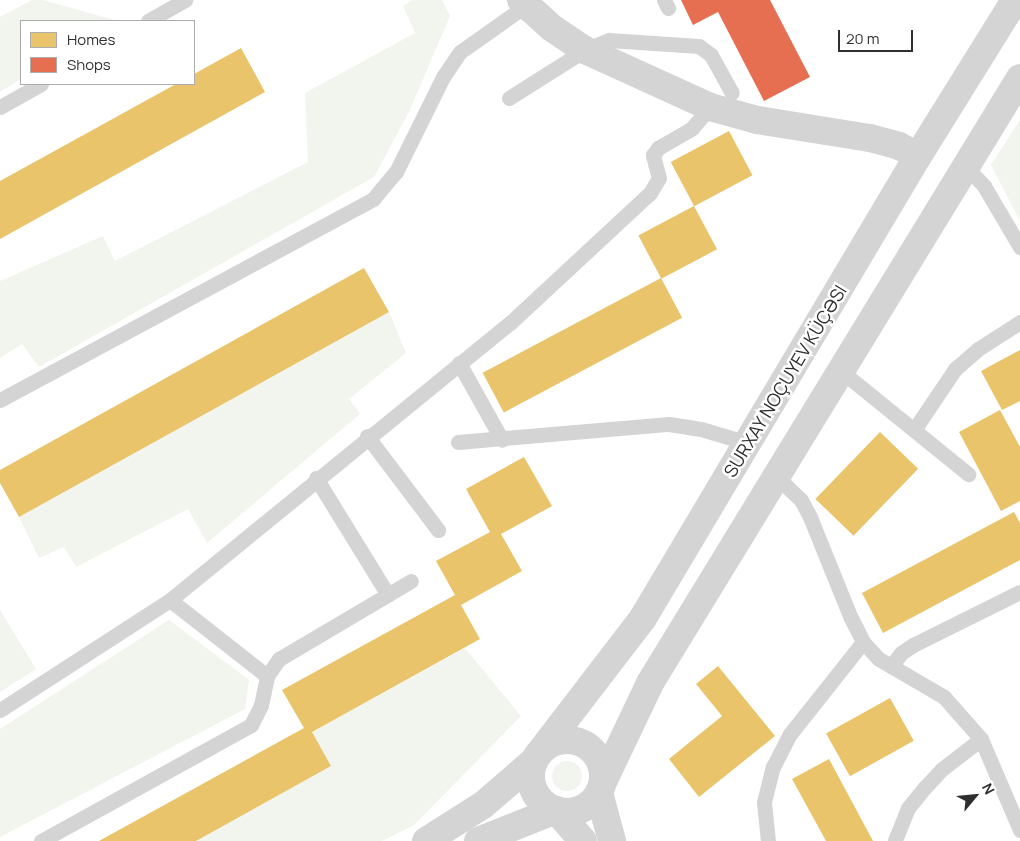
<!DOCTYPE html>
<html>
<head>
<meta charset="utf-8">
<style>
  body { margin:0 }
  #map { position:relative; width:1020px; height:841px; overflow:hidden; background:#fff; font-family:Manrope,sans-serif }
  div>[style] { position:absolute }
  .green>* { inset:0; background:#f2f5ed }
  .round { border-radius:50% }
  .homes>* { inset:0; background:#e9c46a; transform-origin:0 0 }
  .shops>* { inset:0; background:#e76f51 }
  .service>* { height:15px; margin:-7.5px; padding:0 7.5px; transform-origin:7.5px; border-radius:7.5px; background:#d4d4d4 }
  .minor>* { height:28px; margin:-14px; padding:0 14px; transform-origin:14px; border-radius:14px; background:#d4d4d4 }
  .tertiary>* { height:28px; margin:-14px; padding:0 14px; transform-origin:14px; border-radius:14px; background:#d4d4d4 }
  .tertiary>.ring { margin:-14px; padding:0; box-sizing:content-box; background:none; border:28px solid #d4d4d4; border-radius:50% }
  span { translate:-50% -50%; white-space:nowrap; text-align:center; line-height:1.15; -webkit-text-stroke:5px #fff; paint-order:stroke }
  .street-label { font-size:18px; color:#2f2f2f }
  .legend { position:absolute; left:20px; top:20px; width:175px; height:65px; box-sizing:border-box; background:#fff; border:1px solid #acacac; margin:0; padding:6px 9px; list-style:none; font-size:15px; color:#2f2f2f }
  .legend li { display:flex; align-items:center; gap:10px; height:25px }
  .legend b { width:25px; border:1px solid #acacac }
  .north { position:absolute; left:950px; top:771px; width:50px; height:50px; -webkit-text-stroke:4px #fff; paint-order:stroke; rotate:62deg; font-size:14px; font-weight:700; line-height:20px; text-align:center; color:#2f2f2f }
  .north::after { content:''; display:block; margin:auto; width:18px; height:22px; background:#2f2f2f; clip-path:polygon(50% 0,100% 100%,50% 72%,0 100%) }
  .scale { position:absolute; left:838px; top:30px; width:75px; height:22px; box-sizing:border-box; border:2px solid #2f2f2f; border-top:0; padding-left:6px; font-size:15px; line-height:18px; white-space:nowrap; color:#2f2f2f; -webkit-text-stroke:4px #fff; paint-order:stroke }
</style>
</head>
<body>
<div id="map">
  <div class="green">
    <i style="clip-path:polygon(32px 0,43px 0,118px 21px,21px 21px,21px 79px,0 92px,0 17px)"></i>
    <i style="clip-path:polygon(413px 0,442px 0,450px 16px,409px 112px,374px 177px,39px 367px,22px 344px,0 358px,0 281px,103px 236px,115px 261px,308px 162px,305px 93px,415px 33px,403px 6px)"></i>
    <i style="clip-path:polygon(1020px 120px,1020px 221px,991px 165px)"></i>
    <i style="clip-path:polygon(389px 312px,406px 353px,349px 399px,360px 414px,207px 543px,188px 509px,76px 567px,64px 547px,39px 558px,19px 517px)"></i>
    <i style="clip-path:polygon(0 610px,36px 669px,0 692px)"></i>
    <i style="clip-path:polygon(169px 620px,249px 680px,245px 709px,0 837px,0 729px)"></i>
    <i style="clip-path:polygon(465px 648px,521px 716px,414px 825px,382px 841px,196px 841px,331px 766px,312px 732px)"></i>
    <i class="round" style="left:552px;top:761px;width:30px;height:30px"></i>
  </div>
  <div class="homes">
    <i style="clip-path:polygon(241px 48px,265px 92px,0 239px,0 181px,176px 84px,194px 84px,194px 74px)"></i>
    <i style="left:729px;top:131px;width:50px;height:66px;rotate:62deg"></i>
    <i style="left:694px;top:206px;width:49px;height:63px;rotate:62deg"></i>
    <i style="clip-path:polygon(364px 268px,389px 312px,19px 517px,0 483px,0 470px)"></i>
    <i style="left:661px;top:278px;width:45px;height:202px;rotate:62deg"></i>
    <i style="clip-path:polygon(1020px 350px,1020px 401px,1002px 410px,981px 371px)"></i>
    <i style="clip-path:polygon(1000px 410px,1020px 447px,1020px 501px,1001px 511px,959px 432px)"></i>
    <i style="left:880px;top:432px;width:53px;height:93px;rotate:44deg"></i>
    <i style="clip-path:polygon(524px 457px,552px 506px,501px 534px,522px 571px,461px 605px,480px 639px,312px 732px,331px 766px,196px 841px,99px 841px,304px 728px,282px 690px,455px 595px,436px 561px,490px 532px,466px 489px)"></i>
    <i style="clip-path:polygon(1014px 512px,1020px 523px,1020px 560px,883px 633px,862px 593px)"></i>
    <i style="clip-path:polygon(718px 666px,775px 736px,699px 797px,669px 759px,722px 716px,696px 684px)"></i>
    <i style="left:890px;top:698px;width:49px;height:73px;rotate:61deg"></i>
    <i style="clip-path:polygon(829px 759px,873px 841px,826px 841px,792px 779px)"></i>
  </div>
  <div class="shops">
    <i style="clip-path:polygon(681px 0,770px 0,810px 77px,764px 101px,718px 12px,693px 25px)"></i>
  </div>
  <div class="service">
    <i style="left:664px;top:0;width:9px;rotate:63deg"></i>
    <i style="left:148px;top:21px;width:43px;rotate:-29.6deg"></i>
    <i style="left:509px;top:98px;width:90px;rotate:-32.3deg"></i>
    <i style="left:585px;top:50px;width:26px;rotate:-23deg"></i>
    <i style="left:609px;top:40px;width:90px;rotate:3.8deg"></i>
    <i style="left:699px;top:46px;width:15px;rotate:37deg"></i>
    <i style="left:711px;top:55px;width:43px;rotate:61.1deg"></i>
    <i style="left:0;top:107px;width:47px;rotate:-29.3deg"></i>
    <i style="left:965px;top:166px;width:28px;rotate:46deg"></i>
    <i style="left:984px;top:186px;width:71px;rotate:59.5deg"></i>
    <i style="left:459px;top:363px;width:88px;rotate:60.8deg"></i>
    <i style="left:841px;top:371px;width:164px;rotate:39deg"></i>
    <i style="left:0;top:400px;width:424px;rotate:-28.3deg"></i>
    <i style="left:373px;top:199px;width:35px;rotate:-50deg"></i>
    <i style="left:396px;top:172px;width:106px;rotate:-63.7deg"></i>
    <i style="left:443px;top:77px;width:30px;rotate:-56deg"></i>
    <i style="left:460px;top:52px;width:88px;rotate:-35.3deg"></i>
    <i style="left:914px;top:430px;width:73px;rotate:-56.1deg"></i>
    <i style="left:955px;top:369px;width:30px;rotate:-41deg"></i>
    <i style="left:978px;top:349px;width:50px;rotate:-32.7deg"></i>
    <i style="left:367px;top:436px;width:118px;rotate:52.9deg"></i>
    <i style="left:458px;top:442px;width:212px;rotate:-4.9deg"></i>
    <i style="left:669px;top:424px;width:32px;rotate:9deg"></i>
    <i style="left:701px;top:429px;width:49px;rotate:16.6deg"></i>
    <i style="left:777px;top:477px;width:33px;rotate:44deg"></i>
    <i style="left:801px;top:500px;width:19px;rotate:62deg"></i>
    <i style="left:810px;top:517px;width:107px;rotate:68deg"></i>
    <i style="left:850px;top:616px;width:29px;rotate:63deg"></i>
    <i style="left:863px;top:642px;width:23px;rotate:47deg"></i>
    <i style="left:879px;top:659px;width:75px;rotate:30.3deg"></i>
    <i style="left:944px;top:697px;width:56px;rotate:48.6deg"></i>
    <i style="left:981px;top:739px;width:49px;rotate:142.4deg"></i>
    <i style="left:942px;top:769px;width:25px;rotate:133deg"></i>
    <i style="left:925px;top:787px;width:27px;rotate:129deg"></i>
    <i style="left:908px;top:808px;width:35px;rotate:112deg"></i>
    <i style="left:316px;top:478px;width:137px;rotate:58.4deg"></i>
    <i style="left:170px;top:600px;width:123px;rotate:38.1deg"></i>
    <i style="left:891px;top:666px;width:16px;rotate:-52deg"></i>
    <i style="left:901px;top:653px;width:14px;rotate:-34deg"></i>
    <i style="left:913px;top:645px;width:119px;rotate:-26.4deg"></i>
    <i style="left:0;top:710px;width:202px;rotate:-32.9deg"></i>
    <i style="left:170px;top:600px;width:439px;rotate:-39.2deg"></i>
    <i style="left:510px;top:323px;width:191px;rotate:-42.9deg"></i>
    <i style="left:650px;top:193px;width:17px;rotate:-59deg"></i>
    <i style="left:659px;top:178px;width:24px;rotate:-105deg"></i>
    <i style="left:653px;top:155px;width:9px;rotate:-54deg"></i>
    <i style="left:658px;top:148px;width:39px;rotate:-30deg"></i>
    <i style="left:692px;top:128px;width:28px;rotate:-49deg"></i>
    <i style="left:981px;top:739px;width:99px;rotate:66.8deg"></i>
    <i style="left:41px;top:841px;width:240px;rotate:-28.9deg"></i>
    <i style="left:251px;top:725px;width:22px;rotate:-63deg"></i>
    <i style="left:261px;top:705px;width:30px;rotate:-78deg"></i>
    <i style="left:267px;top:676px;width:21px;rotate:-55deg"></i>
    <i style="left:279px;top:659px;width:153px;rotate:-30.6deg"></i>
    <i style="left:768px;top:841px;width:39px;rotate:-96deg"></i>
    <i style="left:764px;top:802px;width:36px;rotate:-76deg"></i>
    <i style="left:773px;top:767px;width:37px;rotate:-63deg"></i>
    <i style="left:790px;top:734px;width:117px;rotate:-51.6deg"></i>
  </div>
  <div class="minor">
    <i style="left:521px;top:0;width:42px;rotate:42.1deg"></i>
    <i style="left:552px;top:28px;width:40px;rotate:34deg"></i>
    <i style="left:585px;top:50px;width:137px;rotate:24.5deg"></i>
    <i style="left:710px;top:107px;width:49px;rotate:15.5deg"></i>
    <i style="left:757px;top:120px;width:114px;rotate:9.1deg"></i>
    <i style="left:870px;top:138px;width:30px;rotate:15deg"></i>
    <i style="left:899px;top:146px;width:21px;rotate:28deg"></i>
    <i style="left:599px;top:793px;width:50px;rotate:74.8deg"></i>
    <i style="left:556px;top:810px;width:41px;rotate:48.9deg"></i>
  </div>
  <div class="tertiary">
    <i class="ring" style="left:531px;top:740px;width:44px;height:44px"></i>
    <i style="left:541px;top:751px;width:168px;rotate:-52.5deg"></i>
    <i style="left:643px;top:618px;width:538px;rotate:-59.24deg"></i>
    <i style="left:918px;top:156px;width:184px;rotate:-58.1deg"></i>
    <i style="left:603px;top:782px;width:110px;rotate:-64.6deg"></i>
    <i style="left:650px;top:683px;width:709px;rotate:-58.55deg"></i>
    <i style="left:426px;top:841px;width:67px;rotate:-32.3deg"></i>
    <i style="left:483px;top:805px;width:67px;rotate:-40.8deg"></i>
    <i style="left:478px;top:841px;width:84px;rotate:-21.7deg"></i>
  </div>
  <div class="street-label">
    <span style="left:785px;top:381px;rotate:-59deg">SURXAY NOÇUYEV KÜÇƏSI</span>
  </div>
  <ul class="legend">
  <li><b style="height:14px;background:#e9c46a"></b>Homes</li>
  <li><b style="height:14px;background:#e76f51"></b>Shops</li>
  </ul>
  <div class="north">N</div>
  <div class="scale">20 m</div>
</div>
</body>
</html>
